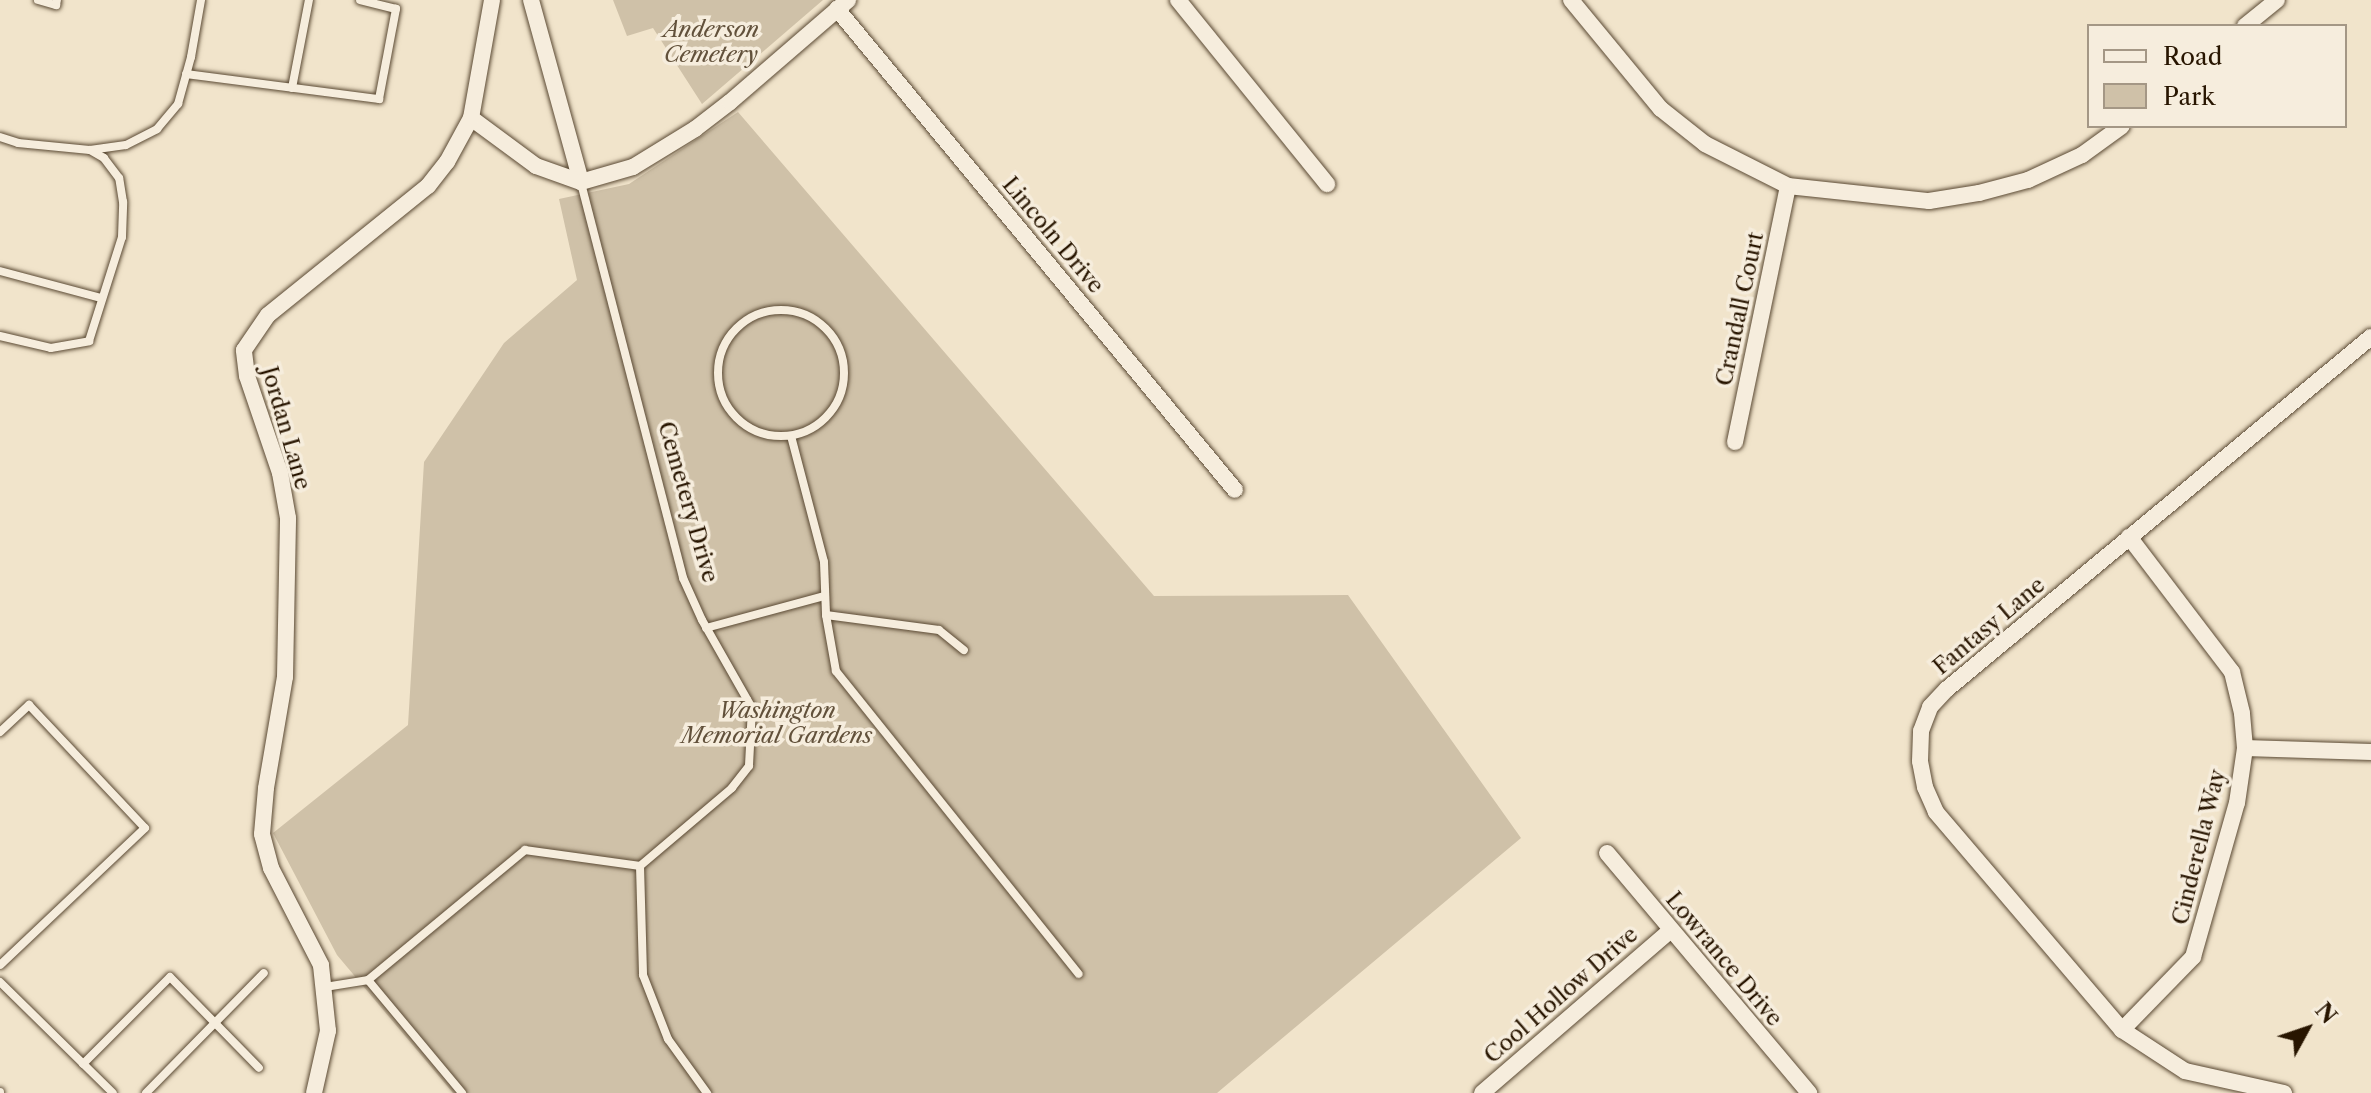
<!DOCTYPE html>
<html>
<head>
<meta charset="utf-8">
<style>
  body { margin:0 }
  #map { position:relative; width:2371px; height:1093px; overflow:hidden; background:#f1e4cb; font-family:"Libre Caslon Text",serif }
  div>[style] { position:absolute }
  .green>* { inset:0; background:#cfc1a8 }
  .roads { filter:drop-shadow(0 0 2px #5a4933) drop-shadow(0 0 2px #5a4933) }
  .lane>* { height:8px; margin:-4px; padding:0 4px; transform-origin:4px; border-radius:4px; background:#f6eddd }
  .lane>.ring { margin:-4px; padding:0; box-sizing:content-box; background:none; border:8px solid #f6eddd; border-radius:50% }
  .street>* { height:16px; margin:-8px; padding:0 8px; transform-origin:8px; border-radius:8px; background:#f6eddd }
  span { translate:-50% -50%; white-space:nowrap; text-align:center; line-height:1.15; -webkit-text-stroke:7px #f6eddd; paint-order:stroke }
  .park-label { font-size:22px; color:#62513b; font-style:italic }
  .street-label { font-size:22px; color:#281500 }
  .legend { position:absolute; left:2087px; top:24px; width:260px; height:104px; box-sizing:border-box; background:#f6eddd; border:2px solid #a49785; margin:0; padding:10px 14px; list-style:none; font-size:24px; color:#281500 }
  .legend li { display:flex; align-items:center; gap:16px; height:40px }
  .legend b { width:40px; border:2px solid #a49785 }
  .north { position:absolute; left:2267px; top:989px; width:80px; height:80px; -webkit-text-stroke:6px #f6eddd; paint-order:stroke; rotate:50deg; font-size:22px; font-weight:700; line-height:32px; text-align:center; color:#281500 }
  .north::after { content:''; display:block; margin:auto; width:28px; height:36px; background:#281500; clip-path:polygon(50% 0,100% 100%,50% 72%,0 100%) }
</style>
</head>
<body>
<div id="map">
  <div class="green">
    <i style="clip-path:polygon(613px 0,823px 0,702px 104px,653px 28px,627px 36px)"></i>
    <i style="clip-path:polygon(738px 112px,1154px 596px,1348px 595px,1521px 838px,1217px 1093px,453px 1093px,337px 955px,273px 833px,408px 725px,424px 462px,504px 343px,577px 280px,559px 199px,629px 184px)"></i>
  </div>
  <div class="roads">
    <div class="lane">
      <i style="left:38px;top:0;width:19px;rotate:16deg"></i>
      <i style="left:56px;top:5px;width:5px;rotate:-79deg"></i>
      <i style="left:186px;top:74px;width:195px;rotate:7.4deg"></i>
      <i style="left:379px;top:99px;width:92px;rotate:-79.3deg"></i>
      <i style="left:396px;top:9px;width:37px;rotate:-166deg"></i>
      <i style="left:292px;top:88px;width:90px;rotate:-79.1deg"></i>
      <i style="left:0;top:137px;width:19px;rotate:18deg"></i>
      <i style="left:18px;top:143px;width:72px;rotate:5.6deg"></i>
      <i style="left:90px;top:150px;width:36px;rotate:-8deg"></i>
      <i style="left:126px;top:145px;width:35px;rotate:-27deg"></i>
      <i style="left:157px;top:129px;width:33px;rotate:-50deg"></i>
      <i style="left:178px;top:104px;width:49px;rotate:-74.5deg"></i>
      <i style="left:191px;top:57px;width:58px;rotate:-80deg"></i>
      <i style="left:581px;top:183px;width:408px;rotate:75.5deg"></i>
      <i style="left:683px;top:578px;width:46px;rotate:65.7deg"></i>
      <i style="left:702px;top:620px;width:101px;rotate:60.4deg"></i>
      <i style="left:752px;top:708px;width:58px;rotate:93deg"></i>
      <i style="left:749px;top:766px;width:28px;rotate:128deg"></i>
      <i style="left:732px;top:788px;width:121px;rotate:139.7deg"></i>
      <i style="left:640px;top:866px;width:109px;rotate:88.4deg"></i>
      <i style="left:643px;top:975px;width:69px;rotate:68.7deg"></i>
      <i style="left:668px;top:1039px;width:67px;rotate:54.2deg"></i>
      <i style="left:0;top:271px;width:105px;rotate:15deg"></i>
      <i class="ring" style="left:718px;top:310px;width:118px;height:118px"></i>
      <i style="left:0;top:336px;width:52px;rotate:13.2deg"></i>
      <i style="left:51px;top:348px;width:39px;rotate:-10deg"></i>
      <i style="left:89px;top:341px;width:109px;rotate:-72.4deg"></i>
      <i style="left:122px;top:237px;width:35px;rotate:-88deg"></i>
      <i style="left:123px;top:202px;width:24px;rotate:-99deg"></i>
      <i style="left:119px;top:178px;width:25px;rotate:-127deg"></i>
      <i style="left:104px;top:158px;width:16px;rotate:-150deg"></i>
      <i style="left:791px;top:436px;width:130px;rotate:75.3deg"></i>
      <i style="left:824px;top:562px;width:53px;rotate:87.8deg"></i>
      <i style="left:826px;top:615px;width:57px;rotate:79.9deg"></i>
      <i style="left:836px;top:671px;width:388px;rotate:51.3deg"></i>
      <i style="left:826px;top:615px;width:114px;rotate:7.6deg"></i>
      <i style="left:939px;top:630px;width:32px;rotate:39deg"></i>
      <i style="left:706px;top:628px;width:123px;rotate:-15.1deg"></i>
      <i style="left:0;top:732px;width:40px;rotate:-43deg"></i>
      <i style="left:29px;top:705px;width:169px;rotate:46.7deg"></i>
      <i style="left:145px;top:828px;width:199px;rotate:136.6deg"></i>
      <i style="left:368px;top:980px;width:147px;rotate:50.2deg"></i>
      <i style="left:0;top:982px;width:158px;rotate:44.5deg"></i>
      <i style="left:325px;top:987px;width:44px;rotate:-9.2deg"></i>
      <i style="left:368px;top:980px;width:204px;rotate:-39.6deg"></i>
      <i style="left:525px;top:850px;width:116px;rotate:7.9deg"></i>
      <i style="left:83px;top:1064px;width:123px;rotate:-45deg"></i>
      <i style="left:170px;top:977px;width:127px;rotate:45.6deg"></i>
      <i style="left:0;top:1092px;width:1px;rotate:90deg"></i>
      <i style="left:146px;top:1093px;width:168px;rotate:-45.5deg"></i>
    </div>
    <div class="street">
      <i style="left:531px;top:0;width:189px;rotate:74.6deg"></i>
      <i style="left:1178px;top:0;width:237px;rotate:51deg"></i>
      <i style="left:1571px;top:0;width:141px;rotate:50.5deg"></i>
      <i style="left:1661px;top:109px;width:56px;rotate:38.5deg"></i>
      <i style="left:1705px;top:144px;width:93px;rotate:26.8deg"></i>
      <i style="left:1788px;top:186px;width:142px;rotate:6.1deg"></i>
      <i style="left:1929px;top:201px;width:51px;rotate:-9.1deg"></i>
      <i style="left:1979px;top:193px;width:51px;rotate:-14.9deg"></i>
      <i style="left:2028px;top:180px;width:60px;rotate:-24.8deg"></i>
      <i style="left:2082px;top:155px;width:49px;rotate:-35.9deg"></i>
      <i style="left:837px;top:9px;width:624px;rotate:50.39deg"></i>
      <i style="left:2245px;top:26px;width:41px;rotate:-39.1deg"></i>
      <i style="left:471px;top:118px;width:81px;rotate:36.4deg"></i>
      <i style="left:536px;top:166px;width:48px;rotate:19.6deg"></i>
      <i style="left:581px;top:182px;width:54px;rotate:-16.1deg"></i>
      <i style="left:633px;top:167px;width:73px;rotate:-31.5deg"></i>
      <i style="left:695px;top:129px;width:44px;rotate:-37.6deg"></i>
      <i style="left:730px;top:102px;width:156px;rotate:-40.8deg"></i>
      <i style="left:1735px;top:442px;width:261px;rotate:-78.3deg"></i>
      <i style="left:2245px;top:748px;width:126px;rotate:1.8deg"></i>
      <i style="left:1607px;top:853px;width:314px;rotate:49.9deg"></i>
      <i style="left:2122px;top:1030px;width:102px;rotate:-45.8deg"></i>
      <i style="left:2193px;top:957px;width:160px;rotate:-74.1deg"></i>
      <i style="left:2237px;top:803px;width:56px;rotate:-81.7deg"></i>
      <i style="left:2245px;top:748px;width:35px;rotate:-95deg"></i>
      <i style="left:2242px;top:713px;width:42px;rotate:-103.7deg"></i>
      <i style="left:2232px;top:672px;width:170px;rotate:-127.3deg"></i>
      <i style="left:314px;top:1093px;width:64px;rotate:-77.3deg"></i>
      <i style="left:328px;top:1031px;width:66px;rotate:-96.1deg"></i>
      <i style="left:321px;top:965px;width:109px;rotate:-117.3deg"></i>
      <i style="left:271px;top:868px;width:35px;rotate:-105deg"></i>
      <i style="left:262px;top:834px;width:46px;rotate:-85deg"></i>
      <i style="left:266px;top:788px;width:113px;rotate:-80.3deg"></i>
      <i style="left:285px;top:677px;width:159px;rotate:-88.9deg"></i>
      <i style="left:288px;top:518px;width:46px;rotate:-100.1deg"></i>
      <i style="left:280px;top:473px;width:102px;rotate:-108.8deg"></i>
      <i style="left:247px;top:376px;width:26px;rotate:-97deg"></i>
      <i style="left:244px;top:350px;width:42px;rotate:-55.6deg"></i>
      <i style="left:268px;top:315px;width:206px;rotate:-38.9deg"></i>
      <i style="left:428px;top:186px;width:31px;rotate:-52deg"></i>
      <i style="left:447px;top:162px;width:50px;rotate:-61.4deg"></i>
      <i style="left:471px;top:118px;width:120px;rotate:-79.9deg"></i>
      <i style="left:1482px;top:1093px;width:248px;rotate:-40.8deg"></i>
      <i style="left:2284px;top:1093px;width:101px;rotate:-167.5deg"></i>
      <i style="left:2185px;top:1071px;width:75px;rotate:-146.9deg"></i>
      <i style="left:2122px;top:1030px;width:287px;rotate:-130.5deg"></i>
      <i style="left:1936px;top:812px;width:27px;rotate:-114deg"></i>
      <i style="left:1925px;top:787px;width:26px;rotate:-101deg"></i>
      <i style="left:1920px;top:761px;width:30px;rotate:-88deg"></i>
      <i style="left:1921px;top:731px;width:26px;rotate:-69deg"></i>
      <i style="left:1930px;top:707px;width:25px;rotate:-47deg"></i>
      <i style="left:1947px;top:689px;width:551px;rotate:-39.7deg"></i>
    </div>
  </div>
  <div class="park-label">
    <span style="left:711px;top:42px">Anderson<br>Cemetery</span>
    <span style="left:777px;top:723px">Washington<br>Memorial Gardens</span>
  </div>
  <div class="street-label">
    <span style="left:1053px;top:235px;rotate:50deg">Lincoln Drive</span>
    <span style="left:1740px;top:309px;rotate:-78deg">Crandall Court</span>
    <span style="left:286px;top:428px;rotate:74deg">Jordan Lane</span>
    <span style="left:688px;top:502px;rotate:74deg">Cemetery Drive</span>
    <span style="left:1989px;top:626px;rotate:-40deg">Fantasy Lane</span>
    <span style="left:2199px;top:847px;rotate:-76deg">Cinderella Way</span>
    <span style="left:1724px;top:959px;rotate:50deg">Lowrance Drive</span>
    <span style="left:1561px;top:995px;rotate:-41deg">Cool Hollow Drive</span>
  </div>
  <ul class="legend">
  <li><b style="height:10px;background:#f6eddd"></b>Road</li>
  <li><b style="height:22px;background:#cfc1a8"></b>Park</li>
  </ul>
  <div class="north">N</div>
</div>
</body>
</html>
